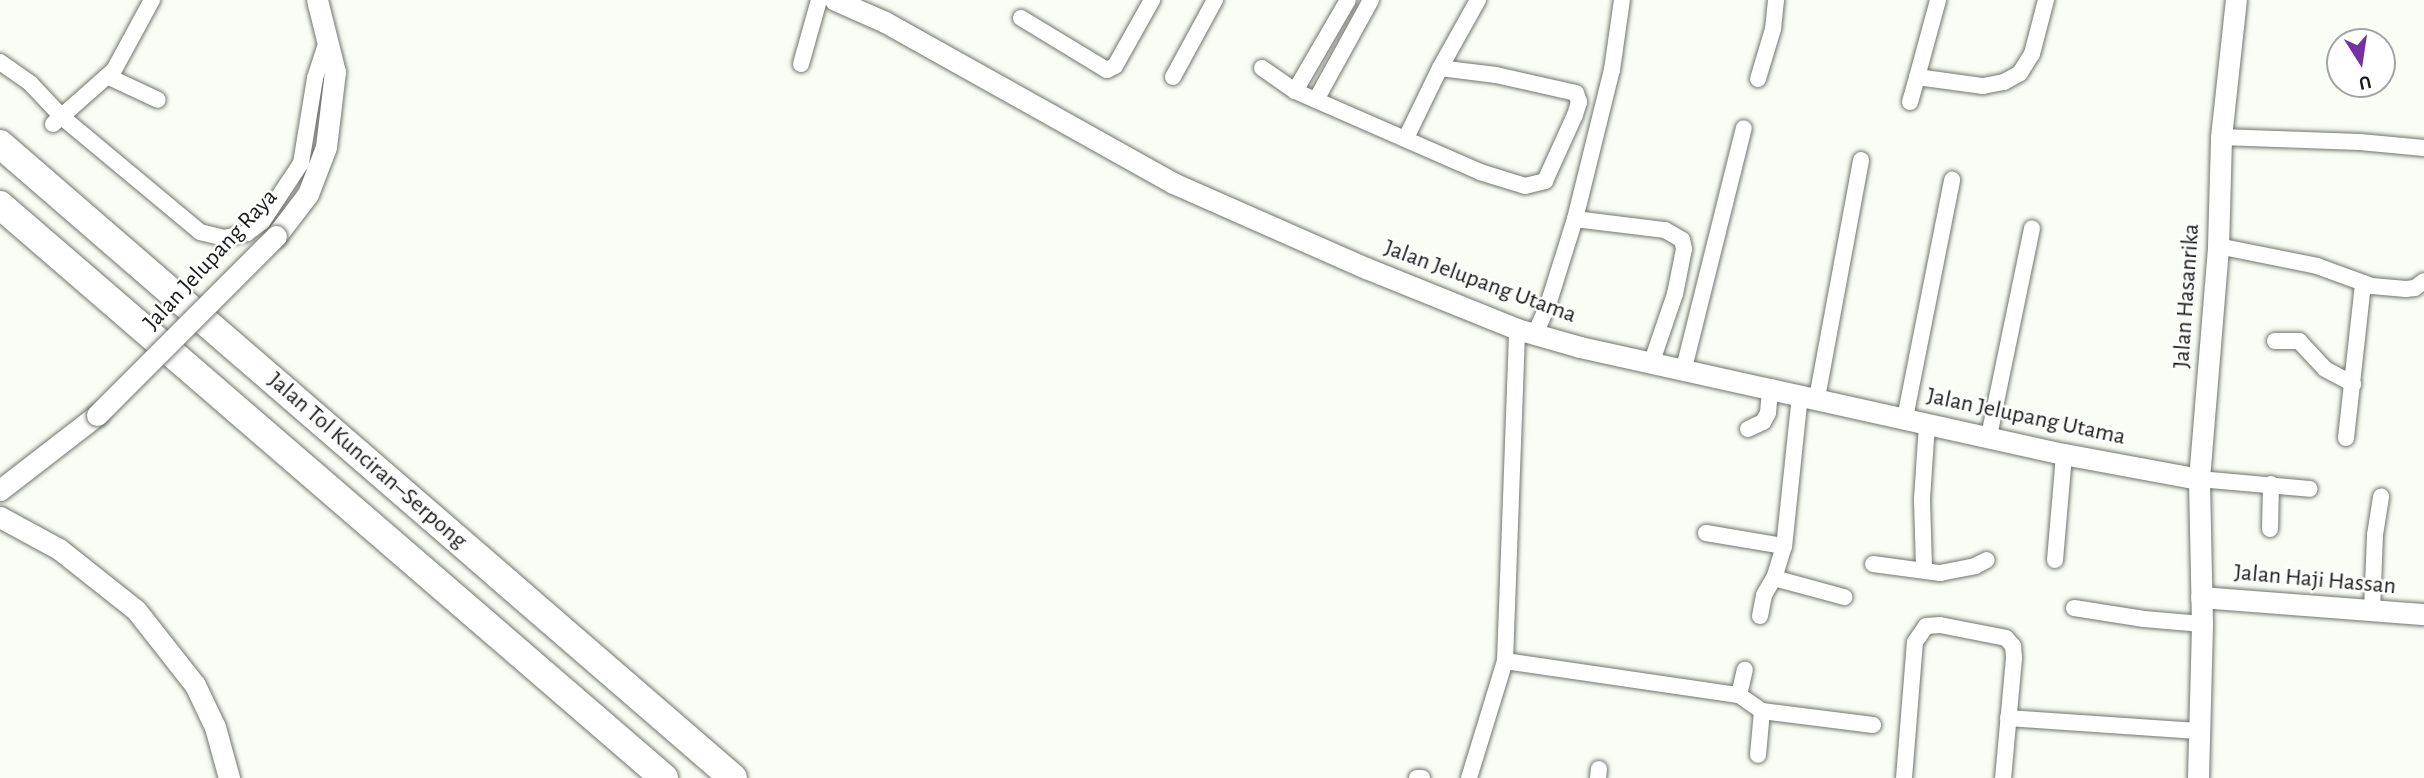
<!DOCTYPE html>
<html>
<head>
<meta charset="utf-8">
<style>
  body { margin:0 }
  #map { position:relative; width:2424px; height:778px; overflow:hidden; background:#f9fdf5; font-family:"Alegreya Sans",sans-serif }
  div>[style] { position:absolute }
  .roads { filter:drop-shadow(0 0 2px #71746d) drop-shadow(0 0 2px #71746d) }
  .street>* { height:16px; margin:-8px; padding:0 8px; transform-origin:8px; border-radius:8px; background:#fff }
  .secondary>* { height:21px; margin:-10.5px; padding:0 10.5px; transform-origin:10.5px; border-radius:10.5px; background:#fff }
  .highway>* { height:28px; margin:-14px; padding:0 14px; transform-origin:14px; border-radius:14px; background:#fff }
  .bridges { filter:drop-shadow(0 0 2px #71746d) drop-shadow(0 0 2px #71746d) }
  .secondary-bridge>* { height:21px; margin:-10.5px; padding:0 10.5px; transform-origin:10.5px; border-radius:10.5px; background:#fff }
  span { translate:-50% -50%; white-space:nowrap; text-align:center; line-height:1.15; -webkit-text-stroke:5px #fff; paint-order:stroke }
  .street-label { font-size:24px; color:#191b18 }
  .north { position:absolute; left:2326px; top:28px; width:70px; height:70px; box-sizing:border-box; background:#fff; border:2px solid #a3a4a3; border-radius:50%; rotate:168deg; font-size:19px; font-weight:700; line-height:28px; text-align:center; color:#191b18 }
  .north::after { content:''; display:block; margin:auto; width:24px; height:32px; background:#7630a4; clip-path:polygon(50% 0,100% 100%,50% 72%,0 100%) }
</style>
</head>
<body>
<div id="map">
  <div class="roads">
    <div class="street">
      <i style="left:1021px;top:18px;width:100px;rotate:31.2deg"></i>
      <i style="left:1107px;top:70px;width:9px;rotate:-27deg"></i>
      <i style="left:1115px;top:66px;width:76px;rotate:-60.7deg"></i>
      <i style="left:0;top:62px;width:38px;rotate:35deg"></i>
      <i style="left:31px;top:84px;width:45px;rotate:46.8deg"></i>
      <i style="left:62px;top:117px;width:180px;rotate:39.8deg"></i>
      <i style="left:200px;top:232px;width:25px;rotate:14deg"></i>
      <i style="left:224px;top:238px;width:24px;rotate:-12deg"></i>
      <i style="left:247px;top:233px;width:19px;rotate:-36deg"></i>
      <i style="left:262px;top:222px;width:71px;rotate:-56.5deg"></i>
      <i style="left:301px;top:163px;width:86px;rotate:-80.6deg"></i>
      <i style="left:315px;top:78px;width:39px;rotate:-72deg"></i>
      <i style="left:801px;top:64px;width:66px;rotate:-74.3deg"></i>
      <i style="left:1262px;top:68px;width:40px;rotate:34.9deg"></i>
      <i style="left:1295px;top:91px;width:202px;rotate:23.6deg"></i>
      <i style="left:1480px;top:172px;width:47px;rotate:17.3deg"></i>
      <i style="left:1525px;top:186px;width:21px;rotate:-14deg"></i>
      <i style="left:1545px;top:181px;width:72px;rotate:-65.6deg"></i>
      <i style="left:1575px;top:115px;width:14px;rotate:-73deg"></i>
      <i style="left:1579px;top:102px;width:9px;rotate:-108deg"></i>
      <i style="left:1576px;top:93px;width:82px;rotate:-167.3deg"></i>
      <i style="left:1496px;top:75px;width:56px;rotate:-172.9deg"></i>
      <i style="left:107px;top:76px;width:56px;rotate:25.2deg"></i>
      <i style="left:1173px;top:77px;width:88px;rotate:-61.4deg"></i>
      <i style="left:1917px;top:77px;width:80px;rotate:-74.7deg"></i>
      <i style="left:1758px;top:79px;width:52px;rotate:-73.3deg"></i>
      <i style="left:1773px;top:29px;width:29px;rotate:-84deg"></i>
      <i style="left:1295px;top:91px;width:105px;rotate:-59.8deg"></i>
      <i style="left:1316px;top:100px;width:114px;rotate:-61.2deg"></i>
      <i style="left:1910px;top:102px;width:26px;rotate:-74deg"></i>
      <i style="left:1917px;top:77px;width:67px;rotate:7.8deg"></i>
      <i style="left:1983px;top:86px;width:21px;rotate:-11deg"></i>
      <i style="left:2004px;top:82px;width:18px;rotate:-29deg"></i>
      <i style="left:2020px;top:73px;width:22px;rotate:-58deg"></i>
      <i style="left:2032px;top:54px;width:56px;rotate:-75.5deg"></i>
      <i style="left:53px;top:124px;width:81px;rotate:-41.5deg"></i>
      <i style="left:114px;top:70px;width:80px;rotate:-61.5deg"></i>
      <i style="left:2221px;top:137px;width:139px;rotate:2.1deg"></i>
      <i style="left:2360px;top:142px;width:64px;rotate:5.4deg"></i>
      <i style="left:1406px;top:138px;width:78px;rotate:-64.1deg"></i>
      <i style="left:1440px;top:68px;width:78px;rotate:-60.8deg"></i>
      <i style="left:1575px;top:219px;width:91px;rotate:7deg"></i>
      <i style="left:1665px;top:230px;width:20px;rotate:30deg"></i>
      <i style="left:1682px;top:240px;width:9px;rotate:77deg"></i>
      <i style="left:1684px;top:249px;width:46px;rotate:101.3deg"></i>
      <i style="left:1675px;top:294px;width:71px;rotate:108.9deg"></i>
      <i style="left:2218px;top:246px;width:101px;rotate:11.4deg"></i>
      <i style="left:2317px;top:266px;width:59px;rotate:20deg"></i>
      <i style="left:2372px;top:286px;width:34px;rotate:5deg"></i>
      <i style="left:2406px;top:289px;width:9px;rotate:-6deg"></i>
      <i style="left:2415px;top:288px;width:11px;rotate:-38deg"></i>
      <i style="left:1535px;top:334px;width:32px;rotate:-66deg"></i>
      <i style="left:1548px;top:305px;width:90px;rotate:-72.6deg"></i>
      <i style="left:1575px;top:219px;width:154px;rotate:-76.1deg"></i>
      <i style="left:1612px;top:70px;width:71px;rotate:-81.9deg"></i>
      <i style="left:2275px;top:341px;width:24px"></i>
      <i style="left:2299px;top:341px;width:38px;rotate:47deg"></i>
      <i style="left:2325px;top:369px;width:32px;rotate:28deg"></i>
      <i style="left:1684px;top:368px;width:247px;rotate:-76deg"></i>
      <i style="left:1800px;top:395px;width:152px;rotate:96deg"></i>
      <i style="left:1784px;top:546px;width:34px;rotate:107deg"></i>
      <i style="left:1774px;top:578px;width:73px;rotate:15.2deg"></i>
      <i style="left:1817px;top:398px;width:242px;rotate:-79.5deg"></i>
      <i style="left:1905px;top:418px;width:243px;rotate:-78.8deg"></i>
      <i style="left:1748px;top:429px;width:17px;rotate:-25deg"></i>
      <i style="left:1763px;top:422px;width:10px;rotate:-61deg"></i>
      <i style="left:1768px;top:413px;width:24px;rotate:-85deg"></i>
      <i style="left:1989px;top:436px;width:212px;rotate:-78.3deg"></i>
      <i style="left:2346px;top:438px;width:156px;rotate:-83.7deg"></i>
      <i style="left:2199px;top:479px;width:111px;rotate:5.1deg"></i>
      <i style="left:2270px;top:529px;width:45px;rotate:-88.7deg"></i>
      <i style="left:1706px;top:533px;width:79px;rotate:9.5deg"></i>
      <i style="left:2055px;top:560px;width:106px;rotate:-85.1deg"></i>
      <i style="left:1873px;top:564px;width:68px;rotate:7.7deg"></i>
      <i style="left:1940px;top:573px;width:36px;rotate:-11deg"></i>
      <i style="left:1975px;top:566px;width:13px;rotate:-27deg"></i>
      <i style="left:1924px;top:568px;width:69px;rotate:-91.7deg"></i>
      <i style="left:1922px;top:499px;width:76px;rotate:-86.2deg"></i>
      <i style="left:2074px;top:608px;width:71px;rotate:8.9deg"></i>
      <i style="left:2144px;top:619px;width:58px;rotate:4.9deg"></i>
      <i style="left:2372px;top:610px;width:75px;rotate:-87.7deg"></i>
      <i style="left:2375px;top:535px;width:39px;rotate:-81deg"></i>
      <i style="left:1760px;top:616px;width:21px;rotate:-79deg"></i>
      <i style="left:1764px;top:595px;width:20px;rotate:-60deg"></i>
      <i style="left:1505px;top:661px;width:332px;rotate:-87.9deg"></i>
      <i style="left:1739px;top:695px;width:26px;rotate:-77deg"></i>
      <i style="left:1762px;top:711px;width:112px;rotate:7.2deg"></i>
      <i style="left:2008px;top:718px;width:193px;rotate:3.9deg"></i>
      <i style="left:1417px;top:778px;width:5px"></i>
      <i style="left:1469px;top:778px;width:122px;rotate:-72.9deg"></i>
      <i style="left:1505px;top:661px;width:236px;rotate:8.3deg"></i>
      <i style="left:1739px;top:695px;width:28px;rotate:35deg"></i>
      <i style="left:1762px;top:711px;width:44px;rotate:95.2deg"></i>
      <i style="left:1598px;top:778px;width:9px;rotate:-84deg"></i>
      <i style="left:1904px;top:778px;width:136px;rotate:-85.4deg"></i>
      <i style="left:1915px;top:642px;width:19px;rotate:-55deg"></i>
      <i style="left:1926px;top:626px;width:14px;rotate:-4deg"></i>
      <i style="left:1940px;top:625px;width:67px;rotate:11.1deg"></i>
      <i style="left:2006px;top:638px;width:11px;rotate:49deg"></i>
      <i style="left:2013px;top:646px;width:12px;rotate:85deg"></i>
      <i style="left:2014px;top:658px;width:121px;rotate:95.2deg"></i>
    </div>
    <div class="secondary">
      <i style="left:835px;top:0;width:55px;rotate:23.7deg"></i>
      <i style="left:885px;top:22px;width:330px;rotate:29.2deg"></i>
      <i style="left:1173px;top:183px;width:211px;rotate:23.8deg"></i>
      <i style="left:1366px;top:268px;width:163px;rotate:22deg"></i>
      <i style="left:1517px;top:329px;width:66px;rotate:15.9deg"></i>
      <i style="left:1580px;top:347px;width:195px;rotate:12.5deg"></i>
      <i style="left:1770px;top:389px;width:301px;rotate:12.5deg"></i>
      <i style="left:2064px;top:454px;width:137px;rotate:10.5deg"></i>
      <i style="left:276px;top:236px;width:53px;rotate:-52.7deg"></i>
      <i style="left:308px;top:194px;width:50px;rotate:-69deg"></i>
      <i style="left:326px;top:147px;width:76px;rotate:-83.2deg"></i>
      <i style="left:335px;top:72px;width:74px;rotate:-104deg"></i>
      <i style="left:0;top:490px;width:123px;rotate:-37.7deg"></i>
      <i style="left:0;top:517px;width:67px;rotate:28.5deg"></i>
      <i style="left:59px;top:549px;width:98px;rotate:38.4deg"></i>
      <i style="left:136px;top:610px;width:95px;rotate:51.8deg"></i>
      <i style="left:195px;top:685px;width:47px;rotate:64.5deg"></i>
      <i style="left:215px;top:727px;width:53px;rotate:74.6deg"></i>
      <i style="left:2201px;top:597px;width:224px;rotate:4.4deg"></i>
      <i style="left:2198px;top:778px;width:154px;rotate:-88.5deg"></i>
      <i style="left:2202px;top:624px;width:145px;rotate:-91.2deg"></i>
      <i style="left:2199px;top:479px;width:234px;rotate:-85.3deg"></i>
      <i style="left:2218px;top:246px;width:109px;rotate:-88.4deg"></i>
      <i style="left:2221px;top:137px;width:138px;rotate:-83.8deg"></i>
    </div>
    <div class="highway">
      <i style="left:0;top:144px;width:969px;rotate:40.86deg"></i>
      <i style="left:0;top:205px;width:877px;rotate:40.79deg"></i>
    </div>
  </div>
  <div class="bridges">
    <div class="secondary-bridge">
      <i style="left:97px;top:415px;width:253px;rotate:-45deg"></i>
    </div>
  </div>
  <div class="street-label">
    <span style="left:211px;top:260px;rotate:-47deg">Jalan Jelupang Raya</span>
    <span style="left:1480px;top:282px;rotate:20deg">Jalan Jelupang Utama</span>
    <span style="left:2187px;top:296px;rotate:-86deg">Jalan Hasanrika</span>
    <span style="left:2026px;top:417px;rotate:12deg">Jalan Jelupang Utama</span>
    <span style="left:367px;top:461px;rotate:41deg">Jalan Tol Kunciran–Serpong</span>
    <span style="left:2315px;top:580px;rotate:5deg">Jalan Haji Hassan</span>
  </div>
  <div class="north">U</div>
</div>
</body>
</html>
